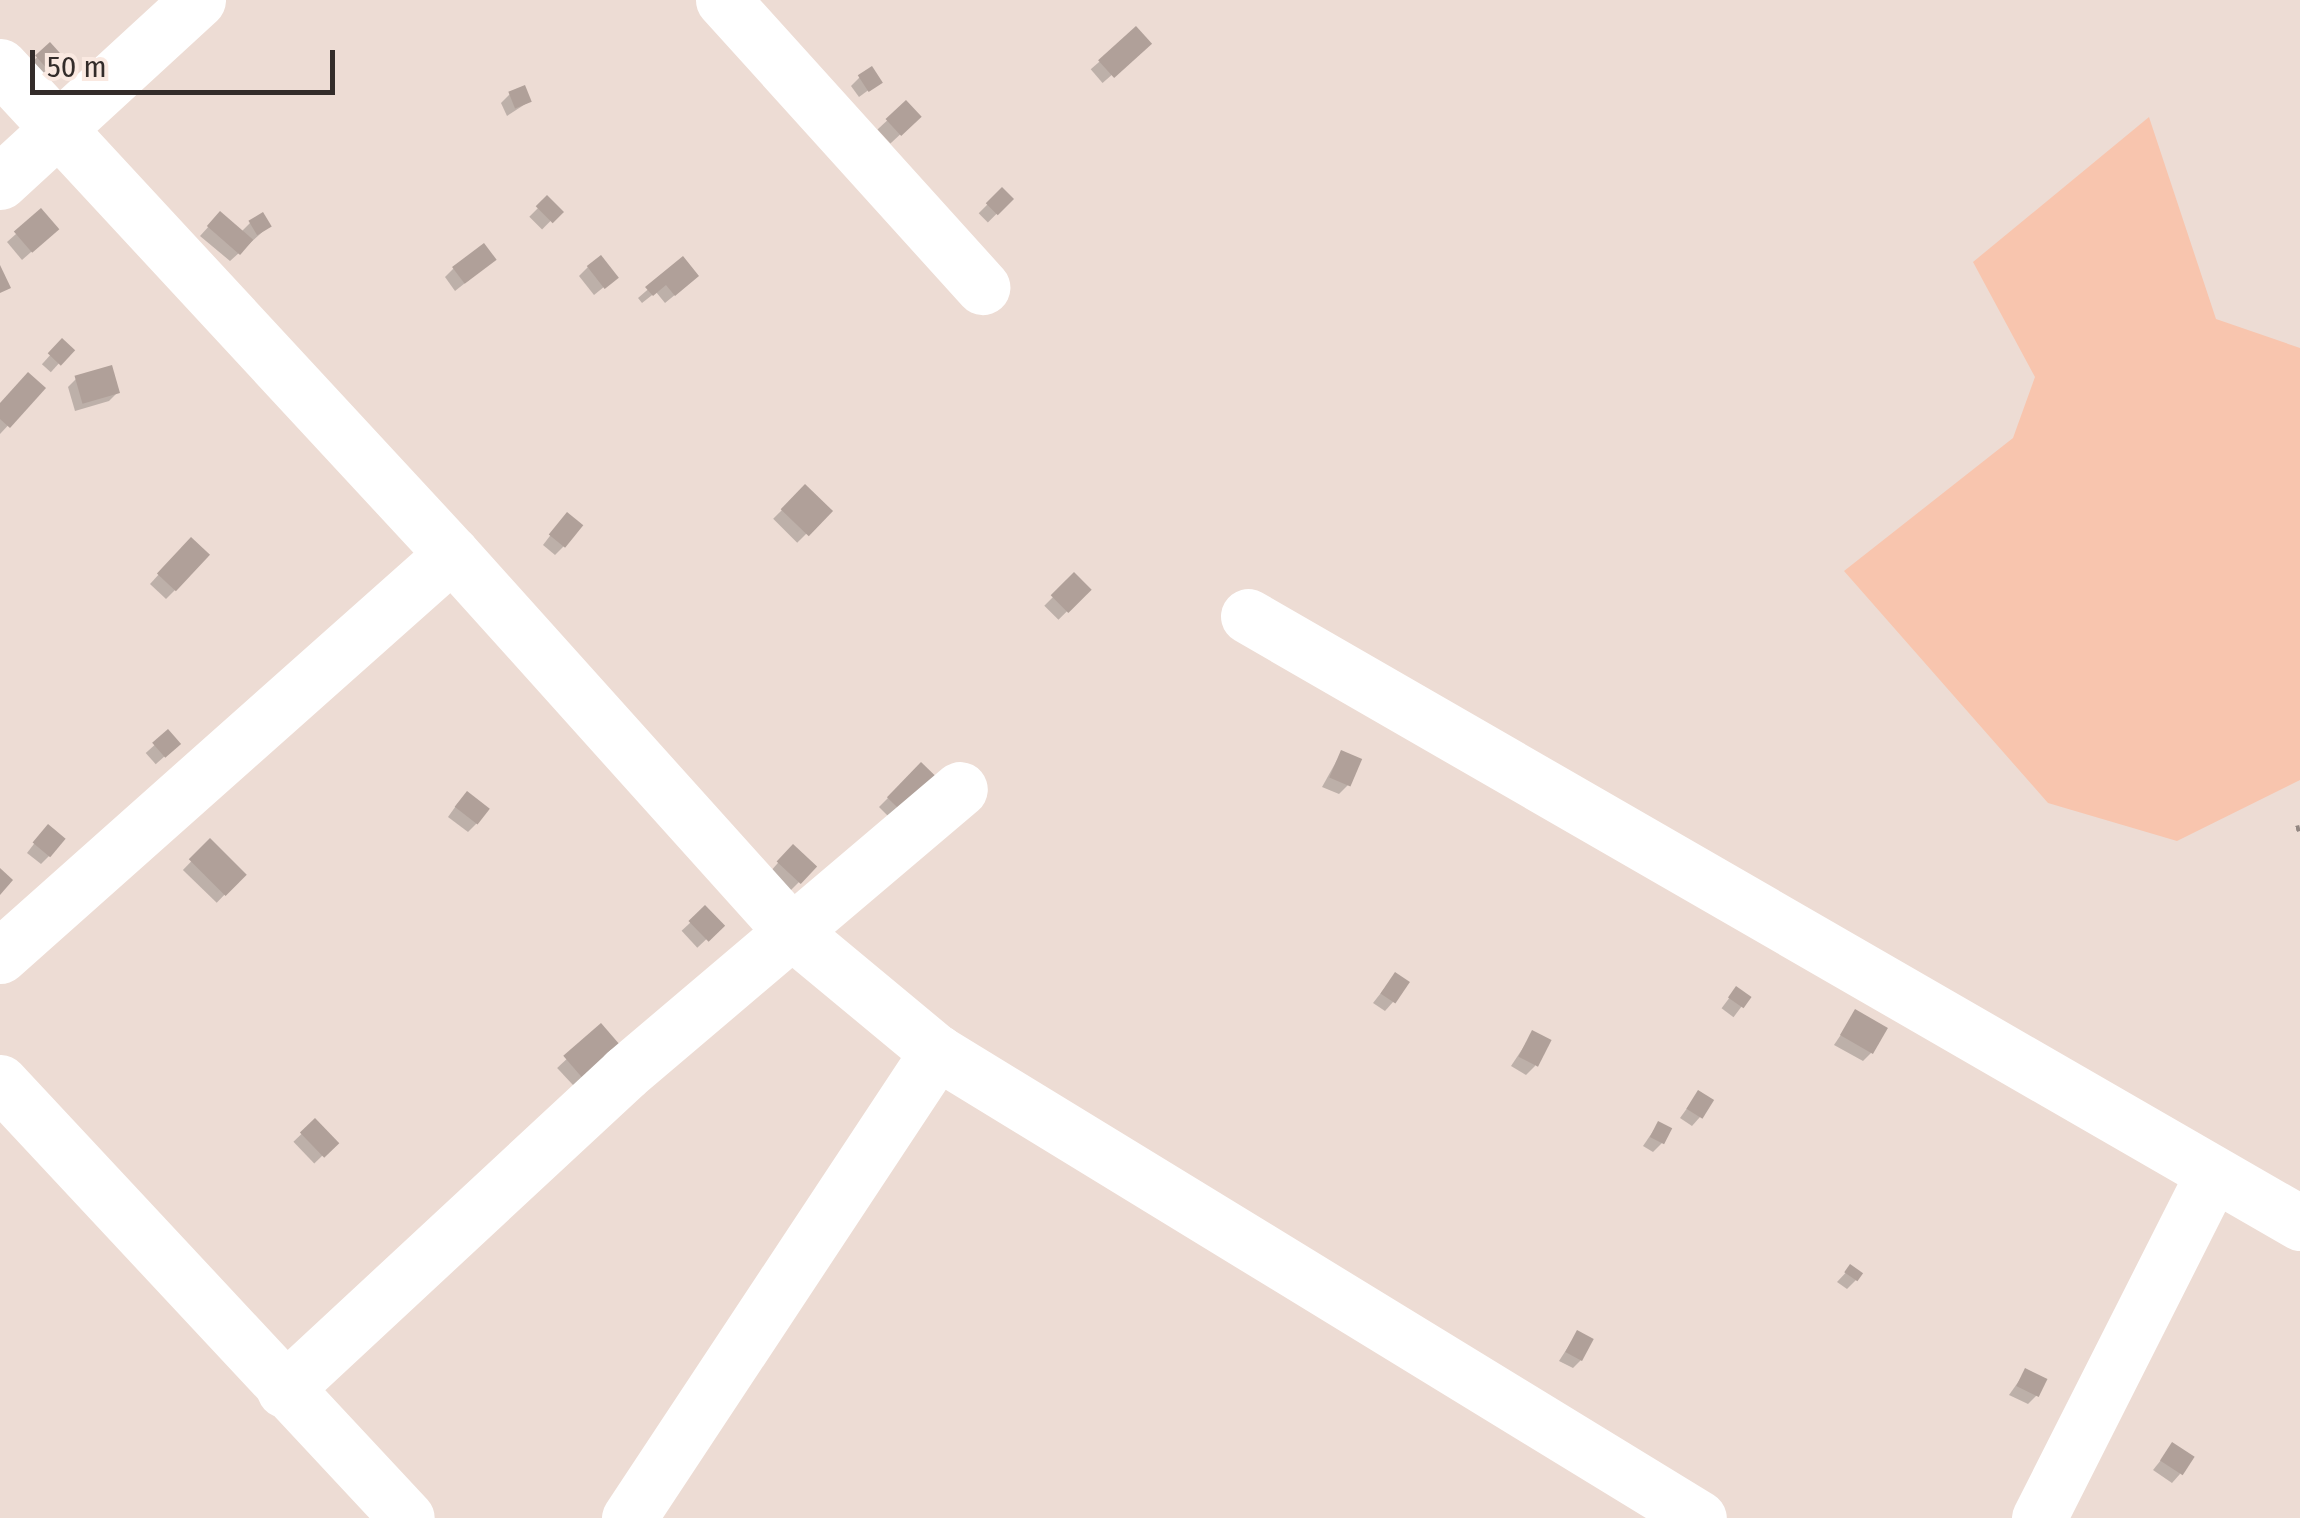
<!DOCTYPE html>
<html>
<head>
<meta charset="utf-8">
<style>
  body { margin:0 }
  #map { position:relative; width:2300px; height:1518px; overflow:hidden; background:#eddcd4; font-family:"Fira Sans Condensed",sans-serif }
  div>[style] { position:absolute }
  .green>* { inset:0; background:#f8c5ae }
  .shadow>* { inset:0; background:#0003; transform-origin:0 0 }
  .building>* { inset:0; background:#b0a099; transform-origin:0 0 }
  .path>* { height:6px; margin-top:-3px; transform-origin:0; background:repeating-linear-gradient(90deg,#938782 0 8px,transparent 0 16px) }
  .minor>* { height:55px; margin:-27.5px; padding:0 27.5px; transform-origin:27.5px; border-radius:27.5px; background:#fff }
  span { translate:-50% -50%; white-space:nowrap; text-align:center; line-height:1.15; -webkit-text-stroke:9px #fae9e1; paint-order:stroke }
  .scale { position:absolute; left:30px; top:50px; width:305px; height:45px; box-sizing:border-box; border:5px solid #332c2a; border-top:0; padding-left:12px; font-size:30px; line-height:35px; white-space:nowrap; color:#332c2a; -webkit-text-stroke:8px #fae9e1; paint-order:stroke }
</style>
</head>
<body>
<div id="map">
  <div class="green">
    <i style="clip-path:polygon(2149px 117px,2216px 319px,2300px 348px,2300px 780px,2177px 841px,2048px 803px,1844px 571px,2013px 438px,2035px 377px,1973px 262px)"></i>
  </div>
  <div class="shadow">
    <i style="left:1136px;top:30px;width:18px;height:60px;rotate:49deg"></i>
    <i style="clip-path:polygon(50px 45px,55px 70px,41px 82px,28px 66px)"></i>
    <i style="clip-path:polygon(860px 77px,874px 86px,859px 97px,851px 86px)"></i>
    <i style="clip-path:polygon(510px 94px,530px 101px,507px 116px,501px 103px)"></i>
    <i style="left:906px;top:103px;width:19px;height:39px;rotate:47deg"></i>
    <i style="left:1002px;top:190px;width:13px;height:33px;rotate:45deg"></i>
    <i style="left:547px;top:199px;width:18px;height:25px;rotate:45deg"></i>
    <i style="clip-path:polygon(220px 214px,241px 232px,250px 223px,269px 226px,230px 261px,200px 236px)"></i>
    <i style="clip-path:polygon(16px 234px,47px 238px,22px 260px,7px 242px)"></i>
    <i style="clip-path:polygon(494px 260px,455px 291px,445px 277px,454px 268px)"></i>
    <i style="clip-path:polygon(682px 260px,687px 285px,665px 303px,656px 292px,642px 303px,638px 298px)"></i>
    <i style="clip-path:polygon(588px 267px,615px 278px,594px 295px,579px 276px)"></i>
    <i style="left:62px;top:342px;width:12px;height:30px;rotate:42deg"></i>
    <i style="clip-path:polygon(77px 378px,117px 393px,109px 401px,75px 411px,68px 387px)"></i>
    <i style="clip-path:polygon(42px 389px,0 434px,0 406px)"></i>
    <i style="left:805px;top:487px;width:34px;height:45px;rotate:45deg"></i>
    <i style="clip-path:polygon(559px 524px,564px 546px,555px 555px,543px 545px)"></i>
    <i style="clip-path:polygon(182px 549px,175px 590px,166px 599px,150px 584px)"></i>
    <i style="left:1074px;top:576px;width:20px;height:42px;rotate:45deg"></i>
    <i style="left:168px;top:733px;width:15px;height:30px;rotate:48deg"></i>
    <i style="clip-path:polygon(1341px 753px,1348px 785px,1339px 794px,1322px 787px)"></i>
    <i style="clip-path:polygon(921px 765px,895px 823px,879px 807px)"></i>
    <i style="clip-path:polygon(458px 803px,477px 823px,468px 832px,448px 817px)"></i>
    <i style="clip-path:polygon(40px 836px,50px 855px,41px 864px,27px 853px)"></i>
    <i style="left:210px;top:842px;width:47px;height:39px;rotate:44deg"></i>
    <i style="clip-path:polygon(784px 856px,814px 867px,790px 891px,770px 872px)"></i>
    <i style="left:705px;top:909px;width:23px;height:32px;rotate:47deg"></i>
    <i style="clip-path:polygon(1395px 975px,1393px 1002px,1385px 1011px,1373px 1003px)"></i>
    <i style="left:1736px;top:989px;width:15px;height:24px;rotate:37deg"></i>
    <i style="clip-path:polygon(1856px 1012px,1872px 1052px,1863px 1061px,1834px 1045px)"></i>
    <i style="left:601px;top:1027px;width:25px;height:60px;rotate:47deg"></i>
    <i style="clip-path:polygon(1533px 1033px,1535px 1066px,1526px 1075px,1511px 1066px)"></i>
    <i style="clip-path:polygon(1698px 1093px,1700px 1117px,1692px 1126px,1680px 1118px)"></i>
    <i style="left:315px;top:1121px;width:30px;height:30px;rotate:46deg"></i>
    <i style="clip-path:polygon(1658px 1124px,1662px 1143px,1653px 1152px,1643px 1146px)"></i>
    <i style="clip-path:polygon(1851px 1267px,1856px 1280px,1847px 1289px,1837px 1282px)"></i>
    <i style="clip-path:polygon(1577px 1333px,1582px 1359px,1573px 1368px,1559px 1361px)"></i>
    <i style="clip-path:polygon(2026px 1371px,2037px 1395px,2028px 1404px,2009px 1395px)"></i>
    <i style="clip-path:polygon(2173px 1445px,2180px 1474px,2172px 1483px,2153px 1470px)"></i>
  </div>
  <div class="building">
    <i style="left:1136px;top:26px;width:24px;height:51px;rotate:48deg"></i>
    <i style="left:50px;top:42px;width:25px;height:20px;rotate:48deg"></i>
    <i style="left:872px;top:66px;width:20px;height:17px;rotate:57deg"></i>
    <i style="left:525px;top:85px;width:18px;height:18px;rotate:68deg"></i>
    <i style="left:906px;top:100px;width:23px;height:28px;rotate:47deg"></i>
    <i style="left:1002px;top:187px;width:17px;height:23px;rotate:45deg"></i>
    <i style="left:547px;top:195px;width:24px;height:16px;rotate:45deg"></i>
    <i style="left:41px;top:208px;width:28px;height:36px;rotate:49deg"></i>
    <i style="left:220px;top:211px;width:44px;height:20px;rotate:41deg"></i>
    <i style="left:263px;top:212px;width:17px;height:17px;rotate:59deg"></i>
    <i style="left:484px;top:243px;width:21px;height:40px;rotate:53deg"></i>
    <i style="left:601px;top:255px;width:29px;height:18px;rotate:52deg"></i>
    <i style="clip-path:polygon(683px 256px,699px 276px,675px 296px,666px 285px,653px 296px,645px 287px)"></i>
    <i style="clip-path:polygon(0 265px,11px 288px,0 293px)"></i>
    <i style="left:62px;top:338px;width:18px;height:21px;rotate:43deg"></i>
    <i style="left:112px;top:365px;width:29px;height:39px;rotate:74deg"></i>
    <i style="clip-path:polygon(28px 372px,46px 388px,10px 428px,0 419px,0 403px)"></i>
    <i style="left:805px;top:484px;width:39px;height:35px;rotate:44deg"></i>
    <i style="left:567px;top:512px;width:21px;height:29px;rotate:39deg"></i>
    <i style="left:191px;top:537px;width:26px;height:50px;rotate:43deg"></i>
    <i style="left:1074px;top:572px;width:25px;height:33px;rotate:45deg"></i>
    <i style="left:168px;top:729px;width:20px;height:21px;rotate:49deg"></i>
    <i style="left:1341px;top:750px;width:23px;height:30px;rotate:23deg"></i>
    <i style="left:921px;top:762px;width:28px;height:49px;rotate:44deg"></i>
    <i style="left:467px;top:791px;width:29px;height:20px;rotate:38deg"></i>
    <i style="left:48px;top:824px;width:23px;height:24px;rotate:40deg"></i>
    <i style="left:210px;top:838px;width:52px;height:30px;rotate:45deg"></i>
    <i style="left:793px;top:844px;width:33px;height:24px;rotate:43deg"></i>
    <i style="clip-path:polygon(0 868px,13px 880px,0 895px)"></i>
    <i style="left:705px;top:905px;width:29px;height:23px;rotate:46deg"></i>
    <i style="left:1395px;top:972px;width:18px;height:26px;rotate:34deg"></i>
    <i style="left:1736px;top:986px;width:19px;height:14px;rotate:35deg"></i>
    <i style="left:1855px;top:1009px;width:38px;height:30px;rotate:30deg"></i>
    <i style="left:601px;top:1023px;width:30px;height:50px;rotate:49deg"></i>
    <i style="left:1532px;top:1030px;width:22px;height:30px;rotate:27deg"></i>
    <i style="left:1698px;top:1090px;width:19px;height:22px;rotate:32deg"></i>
    <i style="left:315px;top:1118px;width:35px;height:21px;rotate:46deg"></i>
    <i style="left:1658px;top:1121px;width:16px;height:18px;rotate:27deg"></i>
    <i style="left:1850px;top:1264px;width:16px;height:10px;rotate:35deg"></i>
    <i style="left:1577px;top:1330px;width:19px;height:25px;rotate:28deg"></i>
    <i style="left:2025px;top:1368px;width:25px;height:20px;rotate:26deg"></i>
    <i style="left:2172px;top:1442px;width:27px;height:22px;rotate:33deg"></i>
  </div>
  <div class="path">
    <i style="left:2296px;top:829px;width:4px;rotate:-14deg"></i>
  </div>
  <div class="minor">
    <i style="left:723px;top:0;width:387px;rotate:47.9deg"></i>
    <i style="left:0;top:66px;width:665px;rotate:47.19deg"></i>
    <i style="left:452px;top:554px;width:507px;rotate:48.04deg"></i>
    <i style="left:791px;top:931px;width:190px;rotate:39.7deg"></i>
    <i style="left:937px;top:1052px;width:893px;rotate:31.45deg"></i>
    <i style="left:0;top:182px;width:269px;rotate:-42.6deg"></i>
    <i style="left:1248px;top:616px;width:1215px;rotate:29.98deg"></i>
    <i style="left:0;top:956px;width:605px;rotate:-41.65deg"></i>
    <i style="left:0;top:1082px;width:596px;rotate:46.97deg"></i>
    <i style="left:284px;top:1390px;width:466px;rotate:-42.9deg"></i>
    <i style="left:625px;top:1073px;width:439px;rotate:-40.3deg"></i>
    <i style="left:629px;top:1518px;width:559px;rotate:-56.54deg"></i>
    <i style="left:2039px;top:1518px;width:386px;rotate:-63.2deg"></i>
  </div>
  <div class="scale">50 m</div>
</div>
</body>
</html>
